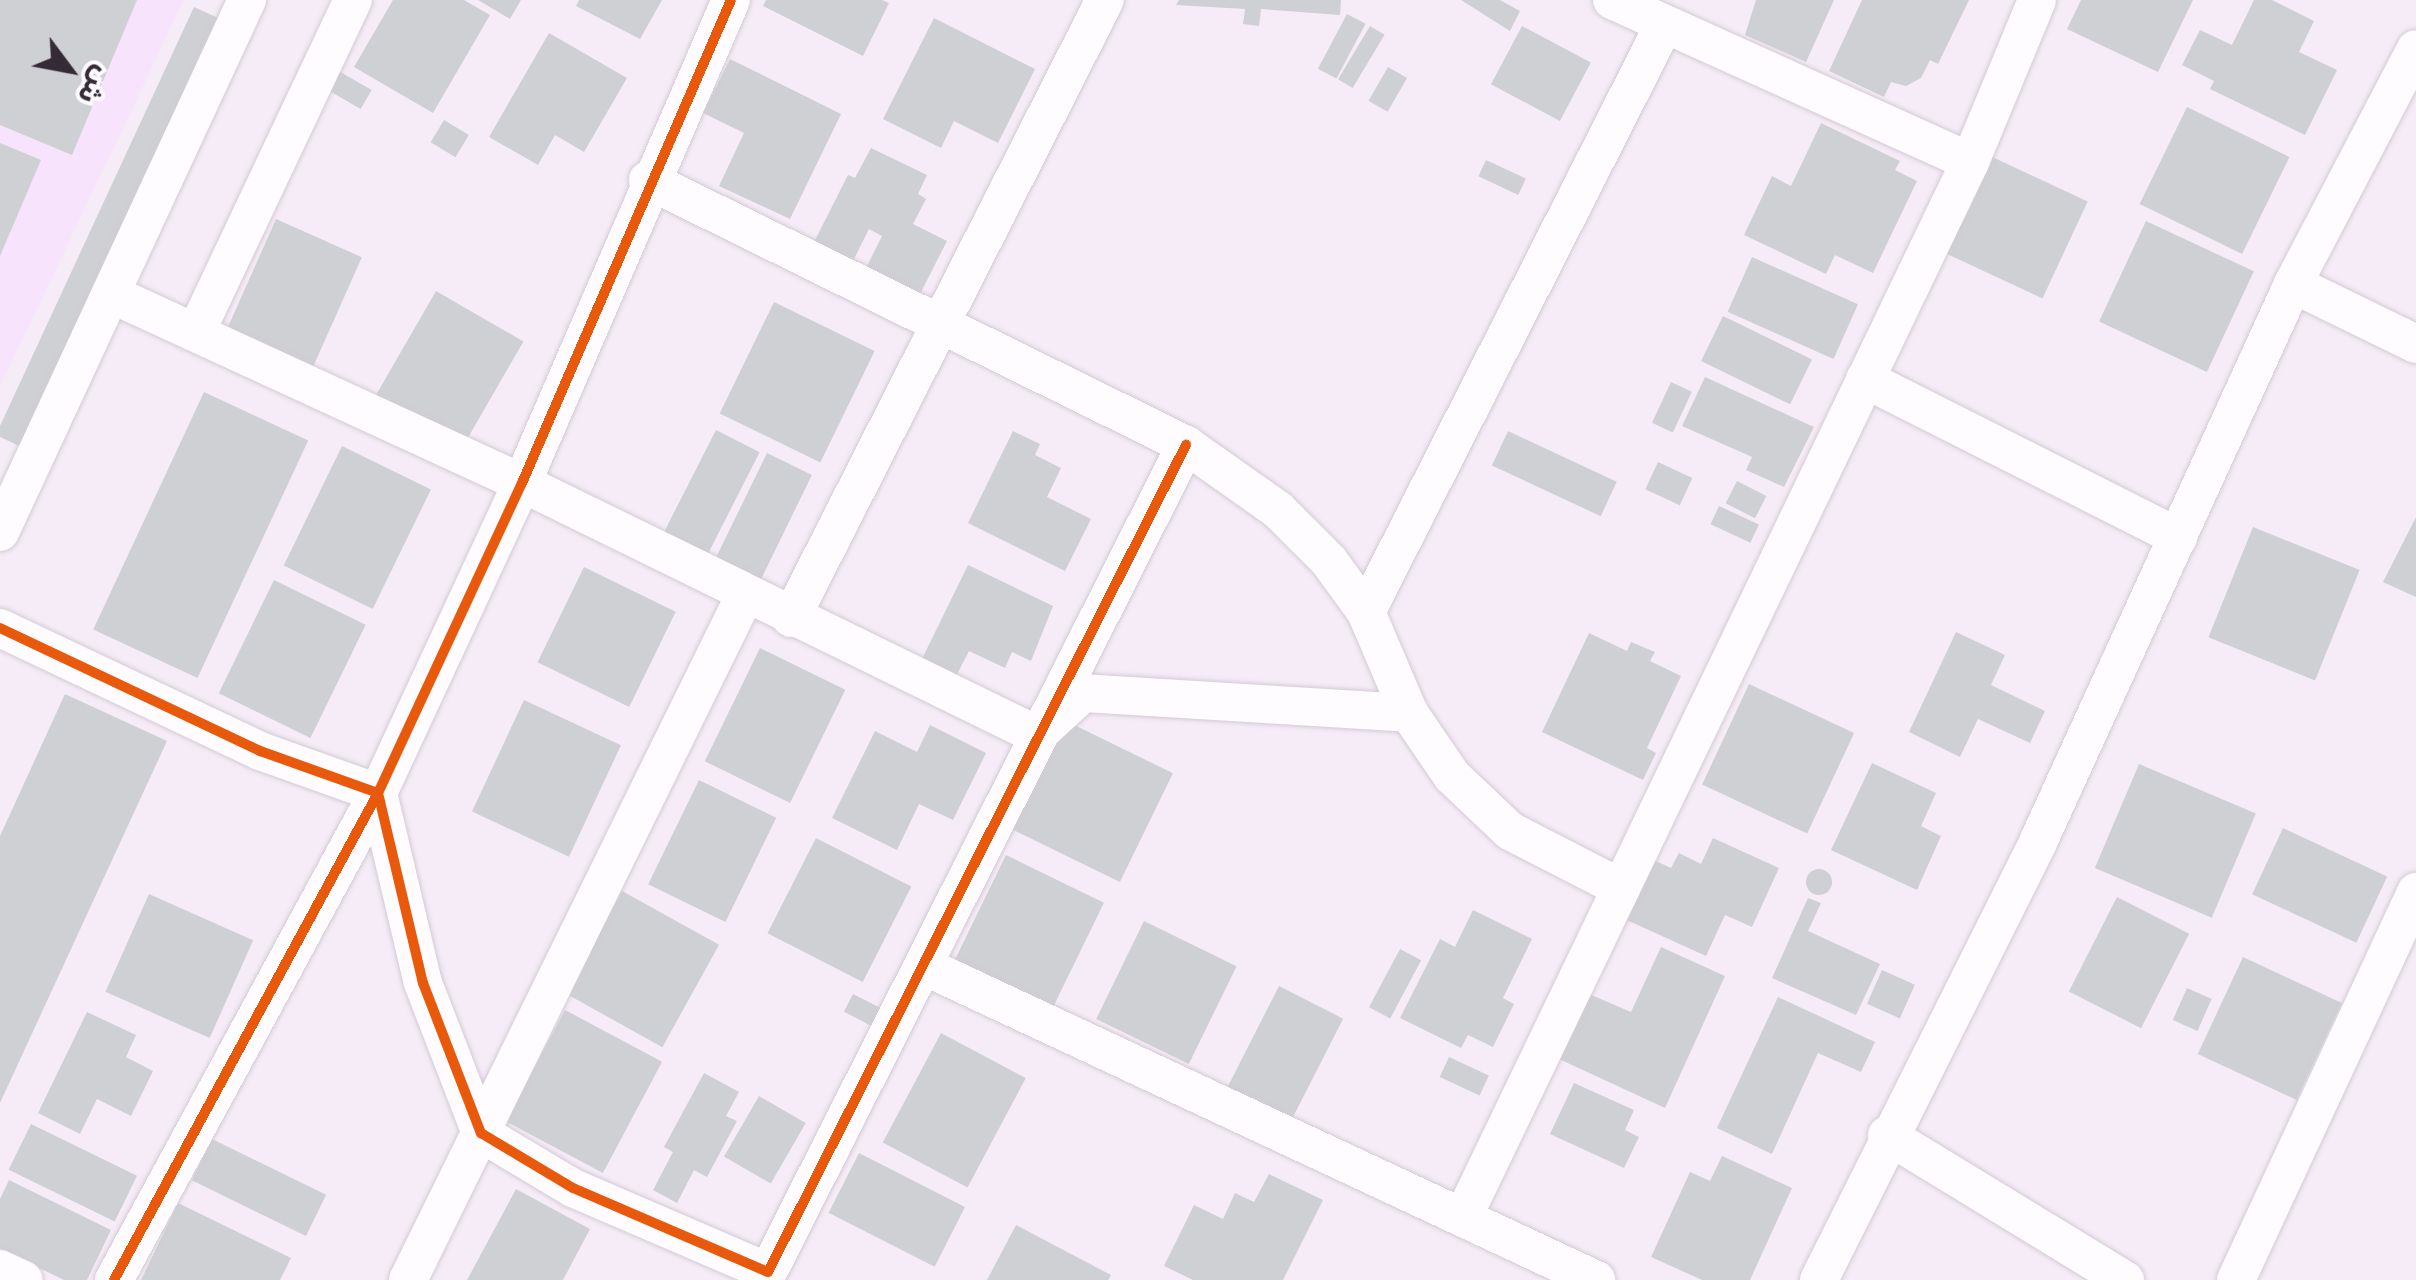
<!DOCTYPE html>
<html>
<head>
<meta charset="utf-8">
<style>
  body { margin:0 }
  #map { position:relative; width:2416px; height:1280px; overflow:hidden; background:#f6ecf8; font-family:Mulish,"Noto Sans Arabic",sans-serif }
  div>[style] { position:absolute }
  .built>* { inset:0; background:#f7e3fb }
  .building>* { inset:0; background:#ced0d3; transform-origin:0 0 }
  .round { border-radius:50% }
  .roads { filter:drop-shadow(0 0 2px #d3cad5) drop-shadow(0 0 2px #d3cad5) }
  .street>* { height:38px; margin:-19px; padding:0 19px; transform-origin:19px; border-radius:19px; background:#fefcfe }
  .cycleway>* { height:10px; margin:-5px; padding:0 5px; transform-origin:5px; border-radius:5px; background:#e8590c }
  span { translate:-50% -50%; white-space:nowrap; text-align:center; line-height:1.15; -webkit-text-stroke:8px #fefaff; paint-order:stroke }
  .north { position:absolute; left:20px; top:20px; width:100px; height:100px; -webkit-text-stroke:8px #fefaff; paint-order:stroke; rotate:122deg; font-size:28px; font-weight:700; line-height:40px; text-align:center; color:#342b36 }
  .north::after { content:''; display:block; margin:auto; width:35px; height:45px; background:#342b36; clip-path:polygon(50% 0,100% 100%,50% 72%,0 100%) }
</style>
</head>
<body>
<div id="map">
  <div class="built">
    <i style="clip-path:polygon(0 0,184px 0,0 387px)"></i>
  </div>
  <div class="building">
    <i style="clip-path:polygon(0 0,137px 0,72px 155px,0 125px)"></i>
    <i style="clip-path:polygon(393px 0,464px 0,490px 15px,433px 113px,354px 67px)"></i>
    <i style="clip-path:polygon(478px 0,521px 0,510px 19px)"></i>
    <i style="clip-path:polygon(579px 0,662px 0,640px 39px,576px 6px)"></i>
    <i style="clip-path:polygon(766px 0,882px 0,889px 3px,863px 56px,763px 6px)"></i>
    <i style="clip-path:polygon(1179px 0,1341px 0,1340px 15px,1261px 9px,1259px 26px,1243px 24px,1245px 9px,1176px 5px)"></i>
    <i style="clip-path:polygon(1461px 0,1500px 0,1520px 11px,1510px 31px)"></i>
    <i style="clip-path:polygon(1756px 0,1834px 0,1806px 62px,1745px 35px)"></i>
    <i style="clip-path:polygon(1862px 0,1969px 0,1938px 64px,1930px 60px,1921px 78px,1906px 86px,1891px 82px,1884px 97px,1829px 71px)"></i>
    <i style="clip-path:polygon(2081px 0,2193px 0,2158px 72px,2067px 29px)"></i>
    <i style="clip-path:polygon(2254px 0,2272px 0,2314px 21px,2299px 52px,2337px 70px,2305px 135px,2210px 89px,2214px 81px,2182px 65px,2200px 30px,2232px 45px)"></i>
    <i style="clip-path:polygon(194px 7px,227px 22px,28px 450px,0 437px,0 426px)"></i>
    <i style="left:1347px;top:14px;width:21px;height:62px;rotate:28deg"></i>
    <i style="clip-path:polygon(934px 18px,1035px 69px,998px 143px,954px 121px,941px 148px,883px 119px)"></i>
    <i style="left:1370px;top:26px;width:17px;height:62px;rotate:31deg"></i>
    <i style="left:1522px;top:26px;width:78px;height:66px;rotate:28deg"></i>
    <i style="clip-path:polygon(549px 33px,627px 78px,584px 152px,555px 135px,538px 165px,489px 137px)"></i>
    <i style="clip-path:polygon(730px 59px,841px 114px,790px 219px,719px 186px,744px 133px,703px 113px)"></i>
    <i style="left:1388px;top:67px;width:22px;height:39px;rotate:30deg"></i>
    <i style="left:337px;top:70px;width:40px;height:22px;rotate:30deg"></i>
    <i style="left:2187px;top:107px;width:114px;height:108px;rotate:26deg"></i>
    <i style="left:444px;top:120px;width:29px;height:26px;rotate:31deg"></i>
    <i style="clip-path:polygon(1821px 123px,1900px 161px,1895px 170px,1917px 181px,1873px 273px,1835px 255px,1826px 274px,1744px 235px,1772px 176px,1791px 186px)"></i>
    <i style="clip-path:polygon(0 143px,41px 160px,0 256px)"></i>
    <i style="clip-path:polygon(871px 148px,927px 175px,918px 194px,926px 199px,913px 224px,947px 241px,919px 296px,865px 270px,882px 236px,869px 229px,852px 263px,813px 244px,848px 175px,855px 178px)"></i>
    <i style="left:1988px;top:155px;width:110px;height:107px;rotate:25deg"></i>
    <i style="left:1486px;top:160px;width:44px;height:18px;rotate:25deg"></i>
    <i style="left:276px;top:219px;width:94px;height:130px;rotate:24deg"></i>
    <i style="left:2146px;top:221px;width:119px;height:111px;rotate:25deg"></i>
    <i style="left:1752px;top:257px;width:116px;height:60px;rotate:24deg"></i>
    <i style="left:436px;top:291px;width:101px;height:124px;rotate:30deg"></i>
    <i style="left:774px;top:302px;width:112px;height:124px;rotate:26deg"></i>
    <i style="left:1723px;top:316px;width:99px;height:50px;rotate:26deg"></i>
    <i style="clip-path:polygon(1705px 377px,1814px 427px,1784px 487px,1746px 470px,1752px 457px,1682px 426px)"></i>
    <i style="left:1671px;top:382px;width:23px;height:45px;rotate:25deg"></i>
    <i style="left:204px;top:392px;width:115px;height:262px;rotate:25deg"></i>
    <i style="left:716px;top:430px;width:49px;height:127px;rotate:27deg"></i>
    <i style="clip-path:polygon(1013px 431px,1040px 444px,1035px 455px,1061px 468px,1047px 497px,1091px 519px,1065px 571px,968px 523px)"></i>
    <i style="left:1508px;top:431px;width:120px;height:38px;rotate:25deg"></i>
    <i style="left:342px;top:446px;width:99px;height:133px;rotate:26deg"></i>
    <i style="left:767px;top:453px;width:50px;height:127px;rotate:26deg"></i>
    <i style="left:1658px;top:462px;width:38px;height:30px;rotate:25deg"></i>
    <i style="left:1737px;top:481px;width:33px;height:25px;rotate:27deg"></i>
    <i style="left:1719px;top:506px;width:44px;height:20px;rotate:25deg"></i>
    <i style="clip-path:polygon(2416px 517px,2416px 597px,2383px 582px)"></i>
    <i style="left:2253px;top:527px;width:115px;height:119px;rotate:22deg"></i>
    <i style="clip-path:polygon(968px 565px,1053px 606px,1031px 661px,1012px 652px,1005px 668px,969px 651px,953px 682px,919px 665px)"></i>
    <i style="left:584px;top:567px;width:102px;height:106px;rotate:26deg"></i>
    <i style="left:274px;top:580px;width:102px;height:126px;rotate:26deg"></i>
    <i style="clip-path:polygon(1956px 632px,2005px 655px,1991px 685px,2045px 711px,2030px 743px,1978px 719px,1960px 757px,1909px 732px)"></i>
    <i style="clip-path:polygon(1589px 633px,1627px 651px,1631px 642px,1655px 652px,1650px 661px,1681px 676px,1647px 748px,1656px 753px,1643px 780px,1542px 732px)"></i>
    <i style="left:760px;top:648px;width:95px;height:126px;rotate:26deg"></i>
    <i style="left:1749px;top:684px;width:116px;height:111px;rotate:25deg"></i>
    <i style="clip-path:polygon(65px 694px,167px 741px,0 1103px,0 836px)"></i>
    <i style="left:524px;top:700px;width:107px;height:123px;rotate:25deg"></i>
    <i style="left:1066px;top:721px;width:119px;height:121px;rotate:26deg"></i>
    <i style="clip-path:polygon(930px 725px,986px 753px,953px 820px,919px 804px,897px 850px,832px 818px,875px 731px,917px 752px)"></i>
    <i style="clip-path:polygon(1872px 763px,1936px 793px,1921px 826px,1941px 836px,1917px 890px,1831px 850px)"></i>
    <i style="left:2139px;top:764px;width:127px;height:113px;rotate:23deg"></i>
    <i style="left:699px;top:780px;width:86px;height:116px;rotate:26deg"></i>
    <i style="left:2283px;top:828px;width:115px;height:73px;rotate:25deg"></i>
    <i style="left:816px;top:838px;width:107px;height:107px;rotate:27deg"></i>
    <i style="clip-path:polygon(1713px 838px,1779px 868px,1752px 927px,1725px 915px,1706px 956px,1620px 917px,1647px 857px,1671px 868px,1679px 853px,1701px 864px)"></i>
    <i style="left:1006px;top:855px;width:109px;height:116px;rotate:26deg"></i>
    <i class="round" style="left:1806px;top:869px;width:26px;height:26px"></i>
    <i style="left:622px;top:891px;width:111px;height:117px;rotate:29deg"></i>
    <i style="left:149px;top:894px;width:114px;height:107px;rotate:24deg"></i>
    <i style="left:2117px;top:897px;width:81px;height:106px;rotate:27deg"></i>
    <i style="clip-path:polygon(1808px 898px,1821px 903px,1808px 931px,1880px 964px,1856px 1015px,1772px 978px)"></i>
    <i style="clip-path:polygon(1473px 910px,1532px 939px,1503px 998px,1514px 1004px,1493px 1047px,1468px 1035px,1461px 1048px,1400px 1018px,1440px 939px,1455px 947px)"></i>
    <i style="left:1144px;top:921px;width:103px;height:109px;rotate:26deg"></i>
    <i style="clip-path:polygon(1661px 947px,1725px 976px,1665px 1108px,1559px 1059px,1589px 994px,1631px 1012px)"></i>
    <i style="left:1400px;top:949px;width:24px;height:66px;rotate:28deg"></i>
    <i style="left:2243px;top:957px;width:109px;height:107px;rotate:25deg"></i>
    <i style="left:1882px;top:970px;width:36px;height:37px;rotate:24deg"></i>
    <i style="left:1279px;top:986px;width:72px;height:125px;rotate:27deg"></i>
    <i style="left:2187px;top:988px;width:27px;height:35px;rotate:24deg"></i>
    <i style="left:853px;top:994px;width:31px;height:20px;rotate:27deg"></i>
    <i style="clip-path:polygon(1778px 997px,1875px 1042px,1861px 1072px,1818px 1053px,1772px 1154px,1717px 1128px)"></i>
    <i style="left:565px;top:1010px;width:110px;height:126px;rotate:28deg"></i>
    <i style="clip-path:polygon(87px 1012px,136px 1035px,126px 1057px,153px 1071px,131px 1116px,97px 1099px,80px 1134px,38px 1113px)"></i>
    <i style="left:941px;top:1033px;width:96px;height:124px;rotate:28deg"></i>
    <i style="left:1449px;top:1057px;width:44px;height:22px;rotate:25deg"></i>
    <i style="clip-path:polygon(704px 1073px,739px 1092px,726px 1116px,737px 1121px,707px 1177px,694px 1170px,677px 1203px,653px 1190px,673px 1152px,664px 1147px)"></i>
    <i style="clip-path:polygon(1574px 1083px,1634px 1110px,1625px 1130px,1639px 1137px,1624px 1168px,1550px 1134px)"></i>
    <i style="left:759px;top:1096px;width:54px;height:70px;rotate:30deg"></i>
    <i style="left:31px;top:1124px;width:118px;height:51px;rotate:26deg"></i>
    <i style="left:212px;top:1139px;width:127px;height:46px;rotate:26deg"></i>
    <i style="left:859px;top:1153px;width:119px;height:67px;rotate:27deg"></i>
    <i style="clip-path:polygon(1722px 1156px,1792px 1188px,1750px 1280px,1702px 1280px,1651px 1257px,1690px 1172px,1710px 1181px)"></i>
    <i style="clip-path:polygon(1269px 1174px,1323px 1200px,1283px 1280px,1193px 1280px,1164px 1266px,1194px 1205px,1223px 1219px,1235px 1193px,1254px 1202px)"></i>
    <i style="clip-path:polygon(9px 1180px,111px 1230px,87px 1280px,64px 1280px,0 1249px,0 1199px)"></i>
    <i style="clip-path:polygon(516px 1189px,590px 1229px,563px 1280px,467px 1280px)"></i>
    <i style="clip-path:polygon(178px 1203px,291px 1258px,280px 1280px,141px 1280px)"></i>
    <i style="clip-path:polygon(1016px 1225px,1111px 1275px,1108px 1280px,987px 1280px)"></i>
  </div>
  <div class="roads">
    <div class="street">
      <i style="left:1612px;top:0;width:393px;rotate:24.3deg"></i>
      <i style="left:648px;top:180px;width:600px;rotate:26.22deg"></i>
      <i style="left:1186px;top:445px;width:113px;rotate:35.2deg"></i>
      <i style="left:1278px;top:510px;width:72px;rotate:45deg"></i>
      <i style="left:1329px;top:561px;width:63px;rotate:54deg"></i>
      <i style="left:1366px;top:612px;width:110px;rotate:66.9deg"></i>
      <i style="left:1409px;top:713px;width:76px;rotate:55.7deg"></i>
      <i style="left:1452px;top:776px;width:80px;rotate:43.5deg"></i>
      <i style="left:1510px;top:831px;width:125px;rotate:27.2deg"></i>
      <i style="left:2293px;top:284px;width:137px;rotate:26deg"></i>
      <i style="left:111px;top:294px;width:452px;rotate:24.7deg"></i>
      <i style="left:522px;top:483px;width:573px;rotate:26.07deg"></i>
      <i style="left:1037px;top:735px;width:62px;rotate:-42.4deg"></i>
      <i style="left:1083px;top:693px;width:327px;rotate:3.5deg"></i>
      <i style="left:196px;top:332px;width:367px;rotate:-64.7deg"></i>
      <i style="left:1865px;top:379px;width:351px;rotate:26.8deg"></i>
      <i style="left:0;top:532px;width:587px;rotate:-65.1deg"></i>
      <i style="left:1366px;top:612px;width:658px;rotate:-63.08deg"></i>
      <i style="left:791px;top:618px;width:693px;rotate:-63.07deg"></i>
      <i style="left:0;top:628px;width:288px;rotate:25.3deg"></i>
      <i style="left:260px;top:751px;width:125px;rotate:19.6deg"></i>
      <i style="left:378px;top:793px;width:195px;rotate:76.7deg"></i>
      <i style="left:423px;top:983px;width:161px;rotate:68.9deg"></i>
      <i style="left:481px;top:1133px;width:107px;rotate:30.9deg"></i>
      <i style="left:573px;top:1188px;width:212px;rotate:23.3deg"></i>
      <i style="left:768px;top:1272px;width:927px;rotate:-63.19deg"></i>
      <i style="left:924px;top:966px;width:742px;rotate:25.04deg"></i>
      <i style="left:1887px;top:1135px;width:279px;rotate:31.4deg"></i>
      <i style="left:1463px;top:1217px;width:1171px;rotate:-64.33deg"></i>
      <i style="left:1970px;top:162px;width:175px;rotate:-67.5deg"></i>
      <i style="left:0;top:1269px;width:26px;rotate:25deg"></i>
      <i style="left:114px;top:1280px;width:554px;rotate:-61.54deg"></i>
      <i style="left:378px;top:793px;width:342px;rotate:-65.1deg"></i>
      <i style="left:522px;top:483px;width:526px;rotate:-66.6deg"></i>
      <i style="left:408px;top:1280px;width:763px;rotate:-63.8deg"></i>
      <i style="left:1819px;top:1280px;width:490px;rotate:-63.4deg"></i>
      <i style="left:2038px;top:842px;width:614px;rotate:-65.44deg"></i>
      <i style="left:2293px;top:284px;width:265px;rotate:-62.4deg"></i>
      <i style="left:2236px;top:1280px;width:428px;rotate:-65.1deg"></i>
    </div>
  </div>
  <div class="cycleway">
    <i style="left:0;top:628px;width:288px;rotate:25.3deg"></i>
    <i style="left:260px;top:751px;width:125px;rotate:19.6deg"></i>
    <i style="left:378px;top:793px;width:195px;rotate:76.7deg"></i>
    <i style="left:423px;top:983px;width:161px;rotate:68.9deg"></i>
    <i style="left:481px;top:1133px;width:107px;rotate:30.9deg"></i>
    <i style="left:573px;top:1188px;width:212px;rotate:23.3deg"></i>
    <i style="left:768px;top:1272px;width:927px;rotate:-63.19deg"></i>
    <i style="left:114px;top:1280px;width:554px;rotate:-61.54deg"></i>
    <i style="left:378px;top:793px;width:342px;rotate:-65.1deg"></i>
    <i style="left:522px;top:483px;width:526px;rotate:-66.6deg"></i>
  </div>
  <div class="north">ش</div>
</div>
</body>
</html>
